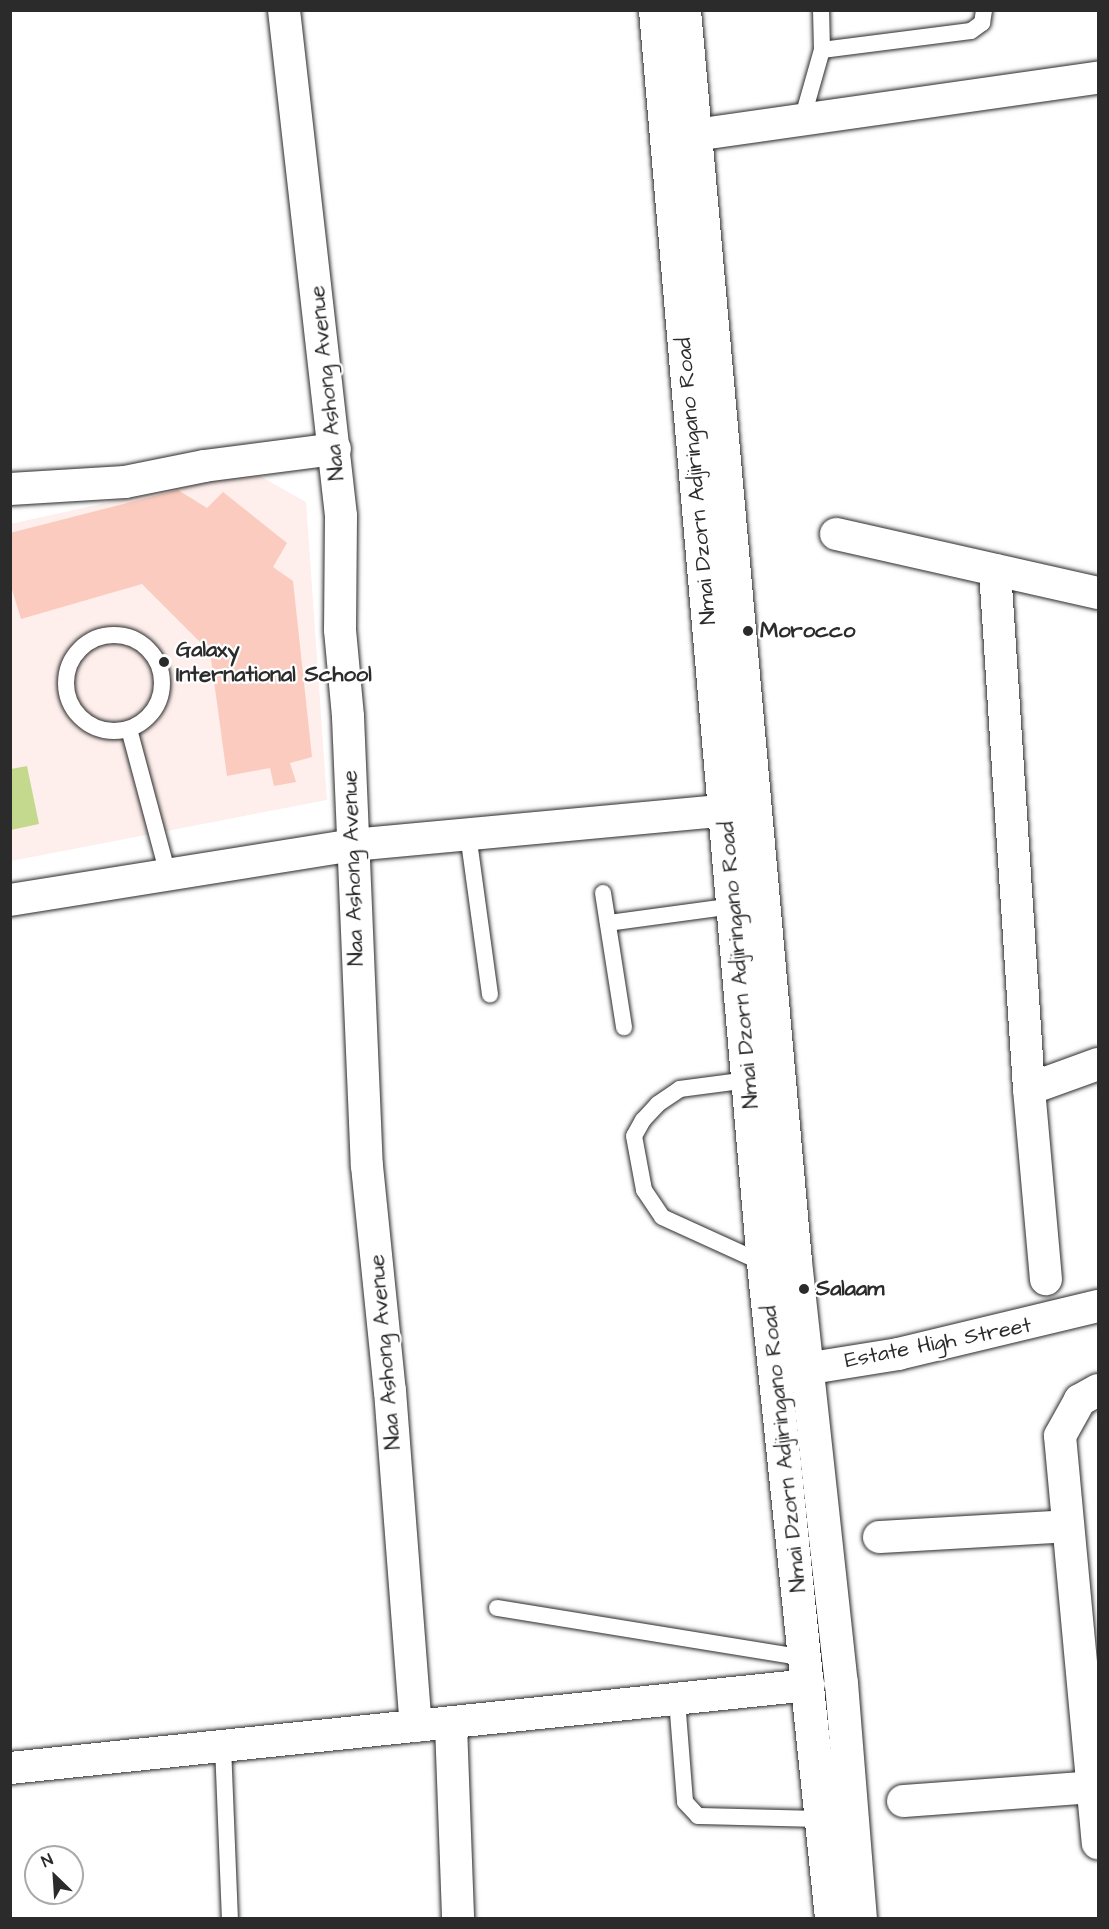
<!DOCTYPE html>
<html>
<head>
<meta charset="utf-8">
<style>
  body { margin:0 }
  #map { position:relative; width:1109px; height:1929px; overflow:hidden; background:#fff; font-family:"Architects Daughter",sans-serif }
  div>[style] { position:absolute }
  .built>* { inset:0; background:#feefec }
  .green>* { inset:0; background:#c5d98e }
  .building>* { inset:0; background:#facbbe }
  .roads { filter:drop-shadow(0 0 2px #2b2b2b) drop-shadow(0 0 2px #2b2b2b) }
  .service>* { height:16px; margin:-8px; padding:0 8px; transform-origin:8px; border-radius:8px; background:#fff }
  .service>.ring { margin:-8px; padding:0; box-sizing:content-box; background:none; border:16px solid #fff; border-radius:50% }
  .minor>* { height:32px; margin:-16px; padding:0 16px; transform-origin:16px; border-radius:16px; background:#fff }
  .secondary>* { height:33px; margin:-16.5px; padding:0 16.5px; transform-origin:16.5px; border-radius:16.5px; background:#fff }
  .dots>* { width:16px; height:16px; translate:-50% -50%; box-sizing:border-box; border:3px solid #fff; border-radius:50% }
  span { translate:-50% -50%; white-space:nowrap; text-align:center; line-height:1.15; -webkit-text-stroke:4.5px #fff; paint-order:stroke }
  .street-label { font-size:22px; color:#2b2b2b }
  .poi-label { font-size:22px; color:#2b2b2b; font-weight:700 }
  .left { translate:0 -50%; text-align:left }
  .frame { position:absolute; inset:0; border:12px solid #2b2b2b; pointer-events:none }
  .north { position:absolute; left:24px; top:1845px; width:60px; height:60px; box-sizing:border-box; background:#fff; border:2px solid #aaa; border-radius:50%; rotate:335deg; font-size:16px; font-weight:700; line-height:24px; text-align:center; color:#2b2b2b }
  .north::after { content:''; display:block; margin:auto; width:21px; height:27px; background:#2b2b2b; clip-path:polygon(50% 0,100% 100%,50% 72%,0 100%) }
</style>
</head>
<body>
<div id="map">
  <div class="built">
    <i style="clip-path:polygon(251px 471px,306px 502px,327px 800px,11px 861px,10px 524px)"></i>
  </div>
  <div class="green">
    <i style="clip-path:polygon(27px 766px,39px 824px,11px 830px,11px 769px)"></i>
  </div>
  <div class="building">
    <i style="clip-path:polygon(178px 490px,207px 508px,223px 492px,287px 543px,273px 567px,293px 581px,312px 757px,290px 763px,296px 782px,274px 786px,270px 768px,227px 776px,210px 652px,142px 584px,21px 619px,10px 583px,10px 533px)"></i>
  </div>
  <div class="roads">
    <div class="service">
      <i style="left:822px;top:50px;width:150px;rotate:-7.3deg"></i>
      <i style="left:971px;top:31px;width:14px;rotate:-36deg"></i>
      <i style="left:982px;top:23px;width:13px;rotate:-81deg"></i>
      <i style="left:802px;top:120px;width:73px;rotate:-74.1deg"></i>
      <i style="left:822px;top:50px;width:40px;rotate:-91.4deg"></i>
      <i class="ring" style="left:66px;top:635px;width:80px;height:80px"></i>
      <i style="left:129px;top:729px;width:151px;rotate:75deg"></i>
      <i style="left:468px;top:834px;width:162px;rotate:82.2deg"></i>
      <i style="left:603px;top:893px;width:136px;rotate:81.1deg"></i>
      <i style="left:608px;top:923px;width:127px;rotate:-7.7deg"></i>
      <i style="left:748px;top:1080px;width:69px;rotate:172.5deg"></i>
      <i style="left:680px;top:1089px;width:27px;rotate:146deg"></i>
      <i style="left:658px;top:1104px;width:22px;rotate:133deg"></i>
      <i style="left:643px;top:1120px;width:18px;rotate:119deg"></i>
      <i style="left:634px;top:1136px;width:55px;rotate:79.5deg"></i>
      <i style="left:644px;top:1190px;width:32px;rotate:56deg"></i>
      <i style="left:662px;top:1217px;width:111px;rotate:24.5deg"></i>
      <i style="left:497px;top:1608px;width:313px;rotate:9.2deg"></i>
      <i style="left:677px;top:1700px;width:102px;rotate:85.5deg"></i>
      <i style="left:685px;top:1802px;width:19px;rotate:47deg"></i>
      <i style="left:698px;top:1816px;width:123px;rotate:1.4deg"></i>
      <i style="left:223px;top:1746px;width:172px;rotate:87.7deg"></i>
    </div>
    <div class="minor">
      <i style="left:284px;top:10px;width:509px;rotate:83.57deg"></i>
      <i style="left:341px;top:516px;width:114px;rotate:90.5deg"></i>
      <i style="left:340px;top:630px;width:87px;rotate:84.7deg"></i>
      <i style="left:348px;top:717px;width:449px;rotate:87.6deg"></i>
      <i style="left:367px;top:1166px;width:226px;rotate:84.2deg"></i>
      <i style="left:390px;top:1391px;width:336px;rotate:85.6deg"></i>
      <i style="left:695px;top:135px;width:407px;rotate:-8.1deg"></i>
      <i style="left:10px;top:489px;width:115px;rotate:-3.5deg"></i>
      <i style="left:125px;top:482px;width:81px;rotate:-11.4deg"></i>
      <i style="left:204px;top:466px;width:132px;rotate:-7.4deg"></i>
      <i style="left:836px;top:534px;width:269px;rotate:12.7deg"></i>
      <i style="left:995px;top:570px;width:520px;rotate:86.25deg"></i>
      <i style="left:1029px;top:1089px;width:191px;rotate:84.9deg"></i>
      <i style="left:10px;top:900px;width:346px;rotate:-9.1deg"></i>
      <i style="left:352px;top:845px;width:400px;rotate:-5.3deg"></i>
      <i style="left:1029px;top:1089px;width:73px;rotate:-19.9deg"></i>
      <i style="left:780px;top:1373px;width:120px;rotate:-9.1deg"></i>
      <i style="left:898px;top:1354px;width:206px;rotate:-13.5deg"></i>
      <i style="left:1098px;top:1390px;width:21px;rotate:151deg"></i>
      <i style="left:1080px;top:1400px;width:41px;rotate:119.1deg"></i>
      <i style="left:1060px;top:1436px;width:409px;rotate:84.7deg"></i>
      <i style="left:879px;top:1537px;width:189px;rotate:-3.3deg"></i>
      <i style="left:451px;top:1725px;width:193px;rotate:87.9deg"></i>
      <i style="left:10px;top:1768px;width:803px;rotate:-5.93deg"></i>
      <i style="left:903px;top:1801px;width:191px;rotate:-4.2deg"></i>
    </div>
    <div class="secondary">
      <i style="left:655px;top:10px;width:1258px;rotate:85.07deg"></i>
      <i style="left:763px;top:1263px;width:659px;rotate:84.07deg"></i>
      <i style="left:684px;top:10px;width:1256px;rotate:84.93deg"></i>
      <i style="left:795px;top:1261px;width:424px;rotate:83.8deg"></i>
      <i style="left:841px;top:1683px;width:236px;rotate:85.4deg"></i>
    </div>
  </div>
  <div class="dots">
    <i style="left:748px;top:631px;background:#2b2b2b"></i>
    <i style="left:164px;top:662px;background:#2b2b2b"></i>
    <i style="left:804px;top:1289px;background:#2b2b2b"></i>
  </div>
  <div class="street-label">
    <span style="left:327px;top:383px;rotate:-96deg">Naa Ashong Avenue</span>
    <span style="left:696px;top:481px;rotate:-95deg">Nmai Dzorn Adjiringano Road</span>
    <span style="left:353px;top:868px;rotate:-92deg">Naa Ashong Avenue</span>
    <span style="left:739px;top:965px;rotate:-95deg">Nmai Dzorn Adjiringano Road</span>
    <span style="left:938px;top:1343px;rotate:-11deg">Estate High Street</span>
    <span style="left:385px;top:1352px;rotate:-95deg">Naa Ashong Avenue</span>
    <span style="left:784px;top:1449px;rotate:-96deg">Nmai Dzorn Adjiringano Road</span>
  </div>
  <div class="poi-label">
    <span class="left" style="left:760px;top:631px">Morocco</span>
    <span class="left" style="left:176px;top:662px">Galaxy<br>International School</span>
    <span class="left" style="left:816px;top:1289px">Salaam</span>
  </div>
  <div class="frame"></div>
  <div class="north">N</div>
</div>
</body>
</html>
